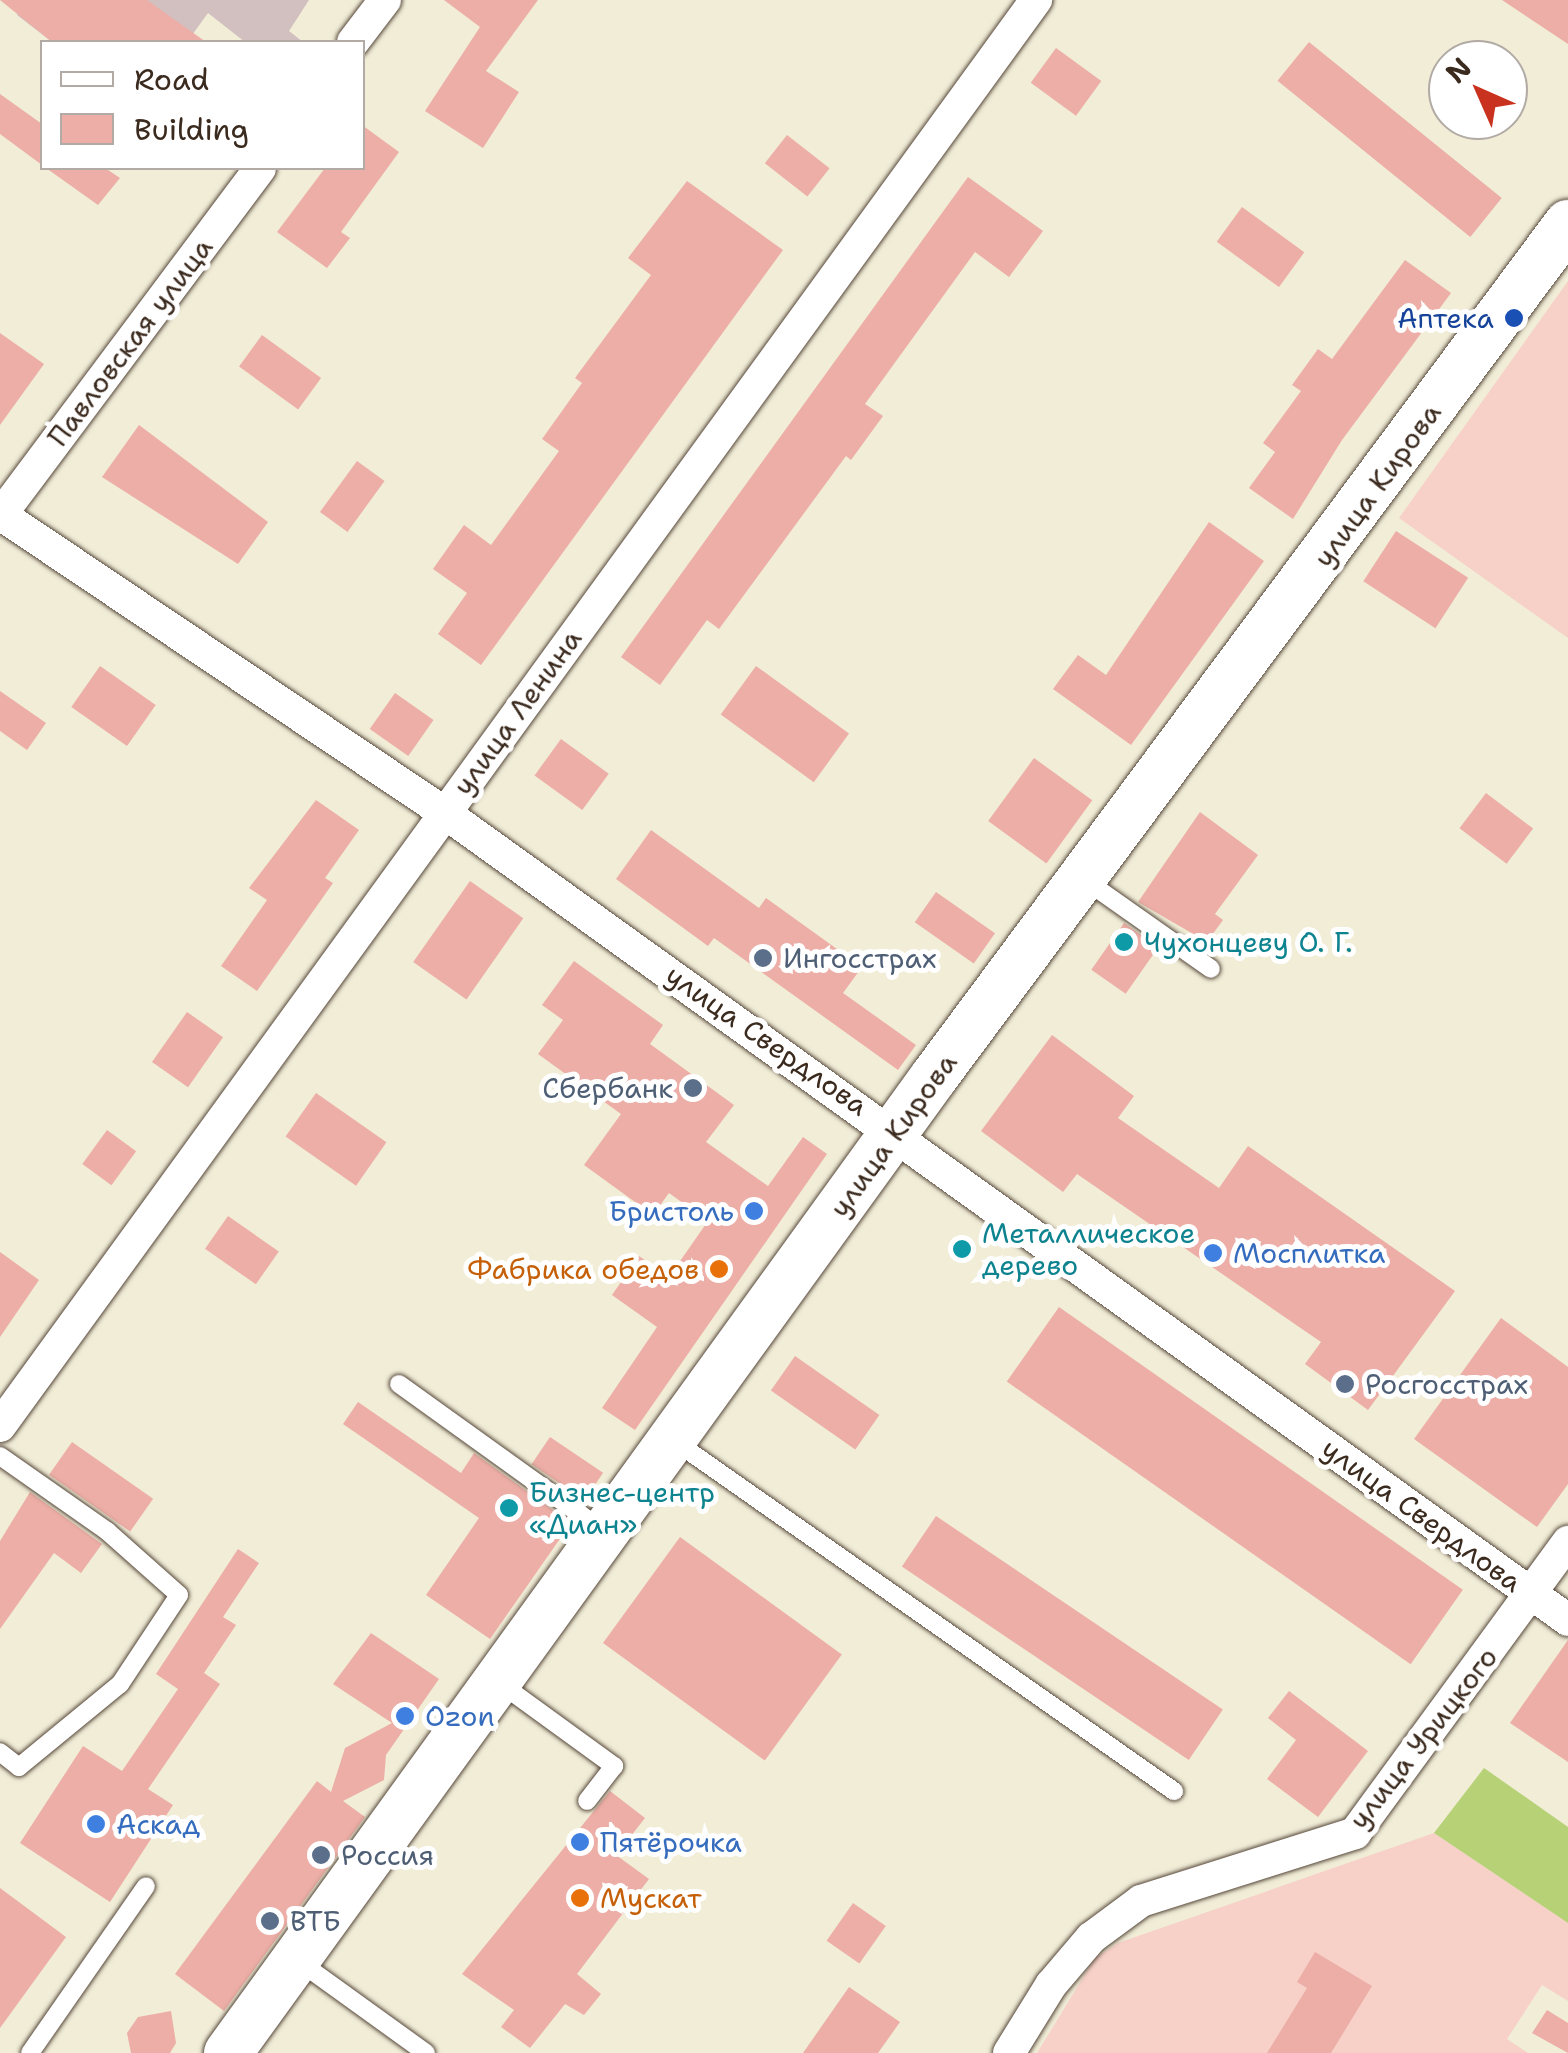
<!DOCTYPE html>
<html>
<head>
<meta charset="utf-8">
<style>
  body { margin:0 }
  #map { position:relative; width:1568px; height:2053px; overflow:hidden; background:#f1edd7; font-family:"Shantell Sans",sans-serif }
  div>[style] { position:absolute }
  .built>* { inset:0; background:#f7d1c8 }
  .industrial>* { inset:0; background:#d2bfc0 }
  .green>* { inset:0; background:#b7d177 }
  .building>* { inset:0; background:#ecaea6; transform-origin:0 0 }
  .roads { filter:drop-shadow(0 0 2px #56473a) drop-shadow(0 0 2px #56473a) }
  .lane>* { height:18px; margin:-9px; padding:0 9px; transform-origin:9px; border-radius:9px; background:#fff }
  .street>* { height:32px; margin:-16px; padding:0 16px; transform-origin:16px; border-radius:16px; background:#fff }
  .secondary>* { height:48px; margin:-24px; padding:0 24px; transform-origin:24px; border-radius:24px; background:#fff }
  .dots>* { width:28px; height:28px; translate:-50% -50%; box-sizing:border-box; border:5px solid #fff; border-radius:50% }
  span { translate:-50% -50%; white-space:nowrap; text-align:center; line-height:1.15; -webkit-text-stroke:10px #fff; paint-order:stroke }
  .transit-label { font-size:28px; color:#164399 }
  .right { translate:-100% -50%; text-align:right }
  .street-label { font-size:28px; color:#3b2a1e }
  .culture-label { font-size:28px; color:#0d838f }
  .left { translate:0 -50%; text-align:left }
  .service-label { font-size:28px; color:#4e5e75 }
  .shop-label { font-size:28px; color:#366cbe }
  .food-label { font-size:28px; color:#c56008 }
  .legend { position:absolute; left:40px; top:40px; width:325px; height:130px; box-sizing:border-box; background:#fff; border:2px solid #b1aaa5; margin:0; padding:12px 18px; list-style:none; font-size:30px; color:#3b2a1e }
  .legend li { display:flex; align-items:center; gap:20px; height:50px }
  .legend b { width:50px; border:2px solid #b1aaa5 }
  .north { position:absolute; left:1428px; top:40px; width:100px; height:100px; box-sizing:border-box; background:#fff; border:2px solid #b1aaa5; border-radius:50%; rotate:315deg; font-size:28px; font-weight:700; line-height:40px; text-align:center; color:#3b2a1e }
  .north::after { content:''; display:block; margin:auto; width:35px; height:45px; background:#c8321e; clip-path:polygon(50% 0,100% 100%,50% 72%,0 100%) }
</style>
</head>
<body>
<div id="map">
  <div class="built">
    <i style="clip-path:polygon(1568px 281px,1568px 638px,1399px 518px)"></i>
    <i style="clip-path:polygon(1434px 1833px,1568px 1923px,1568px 2001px,1542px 1985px,1507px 2039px,1528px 2053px,1037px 2053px,1095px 1958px,1118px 1943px)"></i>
  </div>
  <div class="industrial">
    <i style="clip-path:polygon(28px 0,309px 0,289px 31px,303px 42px,245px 42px,208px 13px,187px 42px,52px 42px,17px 15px)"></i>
  </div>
  <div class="green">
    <i style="clip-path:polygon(1484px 1768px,1568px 1827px,1568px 1923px,1434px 1833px)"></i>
  </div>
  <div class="building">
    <i style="clip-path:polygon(0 0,147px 0,206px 42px,52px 42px)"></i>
    <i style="clip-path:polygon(444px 0,538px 0,486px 71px,519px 92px,483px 148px,425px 111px,480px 27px)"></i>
    <i style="clip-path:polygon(1502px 0,1568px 0,1568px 44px)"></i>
    <i style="left:1309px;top:42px;width:248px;height:50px;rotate:39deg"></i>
    <i style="left:1056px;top:48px;width:56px;height:43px;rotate:36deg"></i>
    <i style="clip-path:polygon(0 94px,42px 124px,42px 165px,0 134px)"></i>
    <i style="clip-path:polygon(362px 125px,399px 152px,341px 232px,350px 238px,327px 268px,277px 232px,325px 168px,362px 168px)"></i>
    <i style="left:787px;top:135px;width:54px;height:36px;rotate:38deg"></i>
    <i style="clip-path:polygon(46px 168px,105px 168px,120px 178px,98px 205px)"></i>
    <i style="clip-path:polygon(968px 177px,1043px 231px,1009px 277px,975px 252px,865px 404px,883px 416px,851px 460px,846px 456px,719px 629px,707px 620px,660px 685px,621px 657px)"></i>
    <i style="clip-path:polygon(687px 181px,783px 250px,481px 665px,438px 634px,467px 593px,433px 569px,464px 525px,491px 545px,559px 451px,542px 439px,582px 383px,575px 378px,651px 275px,628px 258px)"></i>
    <i style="left:1242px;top:207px;width:77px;height:43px;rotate:36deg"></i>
    <i style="clip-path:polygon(1405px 260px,1451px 293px,1342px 440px,1293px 519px,1249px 488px,1275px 452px,1263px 443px,1301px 391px,1292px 385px,1318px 349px,1332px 359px)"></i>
    <i style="clip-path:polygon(0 333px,44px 364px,0 425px)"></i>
    <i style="left:262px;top:335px;width:73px;height:39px;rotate:36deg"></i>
    <i style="clip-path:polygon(139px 425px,268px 522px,238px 564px,102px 477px)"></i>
    <i style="left:357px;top:461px;width:34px;height:63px;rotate:36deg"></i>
    <i style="clip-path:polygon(1209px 522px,1264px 561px,1131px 745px,1053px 689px,1078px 655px,1106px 675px)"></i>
    <i style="left:1396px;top:531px;width:86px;height:60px;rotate:33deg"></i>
    <i style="left:100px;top:666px;width:68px;height:50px;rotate:35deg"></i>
    <i style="left:756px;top:666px;width:115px;height:60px;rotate:36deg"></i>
    <i style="clip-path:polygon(0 691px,46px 723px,27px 750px,0 731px)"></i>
    <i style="left:395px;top:693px;width:47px;height:44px;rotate:35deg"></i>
    <i style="left:561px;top:739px;width:59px;height:45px;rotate:36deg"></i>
    <i style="left:1034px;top:758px;width:72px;height:78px;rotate:36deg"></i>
    <i style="left:1486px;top:793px;width:59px;height:44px;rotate:37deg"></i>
    <i style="clip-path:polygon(316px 800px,359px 830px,325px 878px,333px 883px,257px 991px,221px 966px,267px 900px,249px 888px)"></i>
    <i style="clip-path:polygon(1200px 812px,1258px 855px,1215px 914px,1223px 920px,1207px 942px,1138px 902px)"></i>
    <i style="clip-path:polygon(651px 830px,759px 908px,766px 898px,862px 967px,843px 993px,916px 1045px,898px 1070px,714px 938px,708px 946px,616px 879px)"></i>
    <i style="left:470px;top:881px;width:65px;height:99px;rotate:35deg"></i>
    <i style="left:936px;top:892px;width:72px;height:37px;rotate:35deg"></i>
    <i style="left:1124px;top:923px;width:42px;height:57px;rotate:35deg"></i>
    <i style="clip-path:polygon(574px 961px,663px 1025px,650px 1044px,734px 1105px,706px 1142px,768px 1186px,803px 1137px,827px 1154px,635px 1430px,602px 1408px,657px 1327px,612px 1295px,639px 1256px,669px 1277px,708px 1221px,669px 1193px,653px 1215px,584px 1165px,621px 1114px,538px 1054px,563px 1020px,542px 1005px)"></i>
    <i style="left:187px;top:1012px;width:44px;height:61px;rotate:35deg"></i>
    <i style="clip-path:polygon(1052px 1035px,1134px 1096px,1118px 1118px,1219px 1188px,1248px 1146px,1455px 1291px,1368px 1410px,1305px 1364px,1321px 1342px,1077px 1174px,1063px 1192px,981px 1131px)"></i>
    <i style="left:316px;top:1093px;width:86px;height:53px;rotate:35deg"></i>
    <i style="left:107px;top:1130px;width:36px;height:42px;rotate:36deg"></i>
    <i style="left:228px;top:1216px;width:62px;height:40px;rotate:35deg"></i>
    <i style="clip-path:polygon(0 1252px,39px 1280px,0 1337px)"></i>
    <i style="left:1059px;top:1307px;width:493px;height:91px;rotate:35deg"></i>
    <i style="clip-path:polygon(1501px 1318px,1568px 1367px,1568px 1484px,1537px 1527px,1414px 1439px)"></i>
    <i style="left:795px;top:1356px;width:103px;height:42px;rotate:35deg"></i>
    <i style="clip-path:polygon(358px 1402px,461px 1473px,474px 1453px,571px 1523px,490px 1639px,426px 1595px,479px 1518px,343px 1424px)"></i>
    <i style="left:550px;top:1437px;width:64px;height:33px;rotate:34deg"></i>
    <i style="left:72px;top:1442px;width:99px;height:40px;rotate:35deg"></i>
    <i style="clip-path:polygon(30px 1492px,102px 1544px,81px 1573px,54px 1553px,0 1629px,0 1541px)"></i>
    <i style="left:936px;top:1516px;width:346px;height:61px;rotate:34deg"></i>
    <i style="left:680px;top:1537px;width:200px;height:131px;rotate:36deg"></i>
    <i style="clip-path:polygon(238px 1549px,259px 1563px,223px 1617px,236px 1625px,204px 1673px,220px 1684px,148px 1789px,173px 1805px,110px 1902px,20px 1843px,83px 1746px,122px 1771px,178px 1689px,156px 1674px)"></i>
    <i style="clip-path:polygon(371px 1633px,439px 1679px,386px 1755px,384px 1780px,343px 1801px,365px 1817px,224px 2011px,175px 1974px,317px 1781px,331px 1792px,345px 1748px,392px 1723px,333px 1684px)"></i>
    <i style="clip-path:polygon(1568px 1640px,1568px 1762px,1510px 1723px)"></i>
    <i style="clip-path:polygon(1289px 1691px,1368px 1751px,1318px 1817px,1267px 1779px,1296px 1740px,1268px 1718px)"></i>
    <i style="clip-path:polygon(610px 1791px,645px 1818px,616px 1855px,649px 1879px,577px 1974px,601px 1994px,584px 2015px,565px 2004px,530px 2048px,501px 2027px,514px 2010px,462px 1974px)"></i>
    <i style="clip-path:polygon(0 1888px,66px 1937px,0 2028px)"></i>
    <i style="left:853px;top:1903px;width:40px;height:46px;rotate:35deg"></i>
    <i style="clip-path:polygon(1315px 1952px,1372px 1986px,1331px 2053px,1267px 2053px,1307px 1988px,1297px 1982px)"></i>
    <i style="clip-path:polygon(849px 1987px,900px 2022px,878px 2053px,803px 2053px)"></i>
    <i style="clip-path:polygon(1547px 2010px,1568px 2023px,1568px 2053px,1532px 2033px)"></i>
    <i style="clip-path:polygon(171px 2011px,176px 2043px,170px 2053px,131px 2053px,127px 2033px,138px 2017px)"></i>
  </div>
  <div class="roads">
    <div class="lane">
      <i style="left:1085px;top:880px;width:154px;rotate:35.2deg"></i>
      <i style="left:399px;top:1384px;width:250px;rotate:35.7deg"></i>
      <i style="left:673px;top:1440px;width:612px;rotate:35.02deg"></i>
      <i style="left:0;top:1456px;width:131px;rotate:35deg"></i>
      <i style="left:107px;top:1531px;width:96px;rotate:41.6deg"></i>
      <i style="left:179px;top:1595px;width:107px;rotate:123.5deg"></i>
      <i style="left:120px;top:1684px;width:131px;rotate:140.6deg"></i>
      <i style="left:19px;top:1767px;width:24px;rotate:-142deg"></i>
      <i style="left:497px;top:1681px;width:145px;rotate:36deg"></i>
      <i style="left:614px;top:1766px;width:44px;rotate:127.6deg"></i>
      <i style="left:297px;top:1960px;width:159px;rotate:35.8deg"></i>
      <i style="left:30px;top:2053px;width:203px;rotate:-55.2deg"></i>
    </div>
    <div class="street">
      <i style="left:353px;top:42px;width:53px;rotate:-52.7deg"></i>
      <i style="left:0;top:514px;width:536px;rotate:33.9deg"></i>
      <i style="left:445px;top:813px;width:1383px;rotate:35.7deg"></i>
      <i style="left:0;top:516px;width:434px;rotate:-53.2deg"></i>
      <i style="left:0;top:1426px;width:1763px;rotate:-54deg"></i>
      <i style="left:1009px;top:2053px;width:80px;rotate:-58.3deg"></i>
      <i style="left:1051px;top:1985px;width:62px;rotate:-49.6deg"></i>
      <i style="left:1091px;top:1938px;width:62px;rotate:-36.5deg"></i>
      <i style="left:1141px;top:1901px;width:225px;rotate:-17.6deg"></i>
      <i style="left:1355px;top:1833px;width:361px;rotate:-53.8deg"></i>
    </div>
    <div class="secondary">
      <i style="left:228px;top:2053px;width:1205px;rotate:-54.12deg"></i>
      <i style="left:934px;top:1077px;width:1063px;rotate:-53.38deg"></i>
    </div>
  </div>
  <div class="dots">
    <i style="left:1514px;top:318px;background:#1a4fb4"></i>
    <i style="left:1124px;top:942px;background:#0f9aa8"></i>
    <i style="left:763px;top:958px;background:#5c6f8a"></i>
    <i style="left:693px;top:1088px;background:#5c6f8a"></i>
    <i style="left:754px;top:1211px;background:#3f7fe0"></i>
    <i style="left:962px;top:1249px;background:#0f9aa8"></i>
    <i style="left:1213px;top:1253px;background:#3f7fe0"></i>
    <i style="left:719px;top:1269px;background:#e8710a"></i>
    <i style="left:1345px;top:1384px;background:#5c6f8a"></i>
    <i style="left:509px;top:1508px;background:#0f9aa8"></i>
    <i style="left:405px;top:1716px;background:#3f7fe0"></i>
    <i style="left:96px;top:1824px;background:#3f7fe0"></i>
    <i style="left:580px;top:1842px;background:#3f7fe0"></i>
    <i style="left:321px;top:1855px;background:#5c6f8a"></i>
    <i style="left:580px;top:1898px;background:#e8710a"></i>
    <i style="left:270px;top:1921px;background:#5c6f8a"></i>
  </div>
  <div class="transit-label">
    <span class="right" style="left:1494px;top:318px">Аптека</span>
  </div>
  <div class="street-label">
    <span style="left:130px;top:342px;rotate:-53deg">Павловская улица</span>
    <span style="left:1377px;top:485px;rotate:-54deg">улица Кирова</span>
    <span style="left:517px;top:712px;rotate:-54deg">улица Ленина</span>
    <span style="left:767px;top:1040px;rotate:35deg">улица Свердлова</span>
    <span style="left:893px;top:1135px;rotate:-54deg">улица Кирова</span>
    <span style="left:1422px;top:1515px;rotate:36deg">улица Свердлова</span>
    <span style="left:1423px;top:1738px;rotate:-52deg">улица Урицкого</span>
  </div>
  <div class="culture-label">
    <span class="left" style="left:1144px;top:942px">Чухонцеву О. Г.</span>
    <span class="left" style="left:982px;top:1249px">Металлическое<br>дерево</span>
    <span class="left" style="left:529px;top:1508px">Бизнес-центр<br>«Диан»</span>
  </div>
  <div class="service-label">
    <span class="left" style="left:783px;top:958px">Ингосстрах</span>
    <span class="right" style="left:673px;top:1088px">Сбербанк</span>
    <span class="left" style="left:1365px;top:1384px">Росгосстрах</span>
    <span class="left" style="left:341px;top:1855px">Россия</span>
    <span class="left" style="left:290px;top:1921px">ВТБ</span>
  </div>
  <div class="shop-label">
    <span class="right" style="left:734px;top:1211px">Бристоль</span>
    <span class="left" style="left:1233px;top:1253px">Мосплитка</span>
    <span class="left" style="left:425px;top:1716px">Ozon</span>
    <span class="left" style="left:116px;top:1824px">Аскад</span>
    <span class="left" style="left:600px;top:1842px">Пятёрочка</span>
  </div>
  <div class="food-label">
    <span class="right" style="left:699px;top:1269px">Фабрика обедов</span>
    <span class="left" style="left:600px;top:1898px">Мускат</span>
  </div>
  <ul class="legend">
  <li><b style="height:12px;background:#fff"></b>Road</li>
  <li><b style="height:28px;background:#ecaea6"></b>Building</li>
  </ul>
  <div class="north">N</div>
</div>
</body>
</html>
